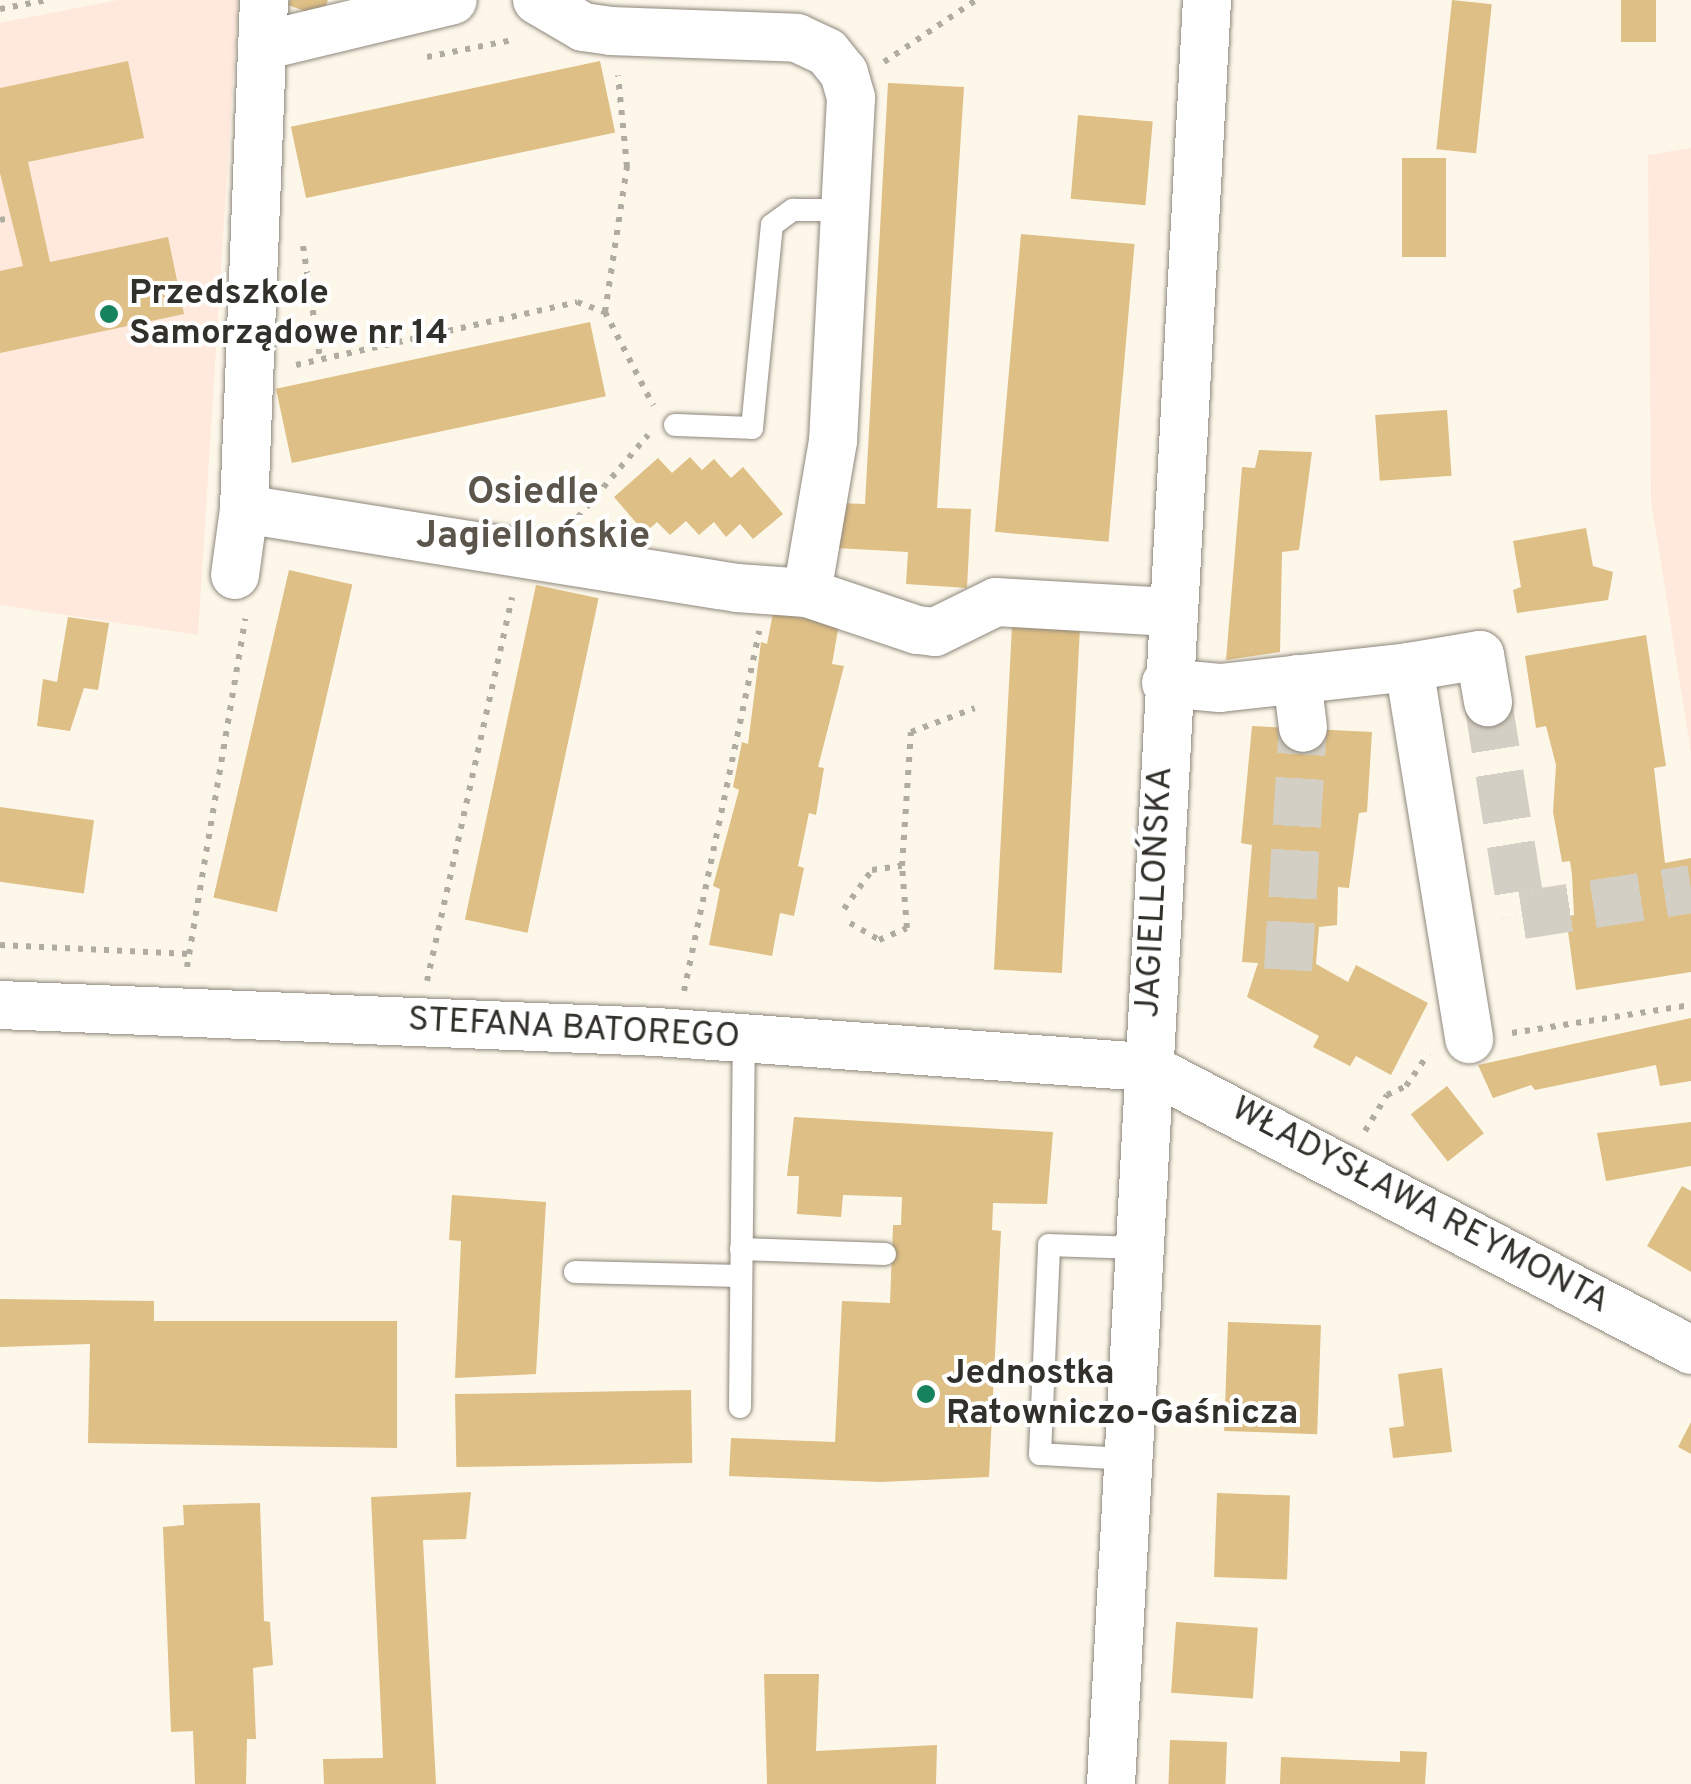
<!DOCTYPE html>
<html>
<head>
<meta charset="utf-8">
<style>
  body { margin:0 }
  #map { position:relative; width:1691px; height:1784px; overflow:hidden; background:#fdf7ea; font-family:Overpass,sans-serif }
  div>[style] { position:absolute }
  .education>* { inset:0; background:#ffe8dc }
  .building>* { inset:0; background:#debf85; transform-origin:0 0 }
  .street-tunnel>* { height:48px; margin-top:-24px; transform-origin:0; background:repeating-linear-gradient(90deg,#d4cfc4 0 48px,transparent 0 72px) }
  .path>* { height:6px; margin-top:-3px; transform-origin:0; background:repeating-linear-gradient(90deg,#b1aca2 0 5px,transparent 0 13px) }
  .roads { filter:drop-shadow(0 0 2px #8e877c) drop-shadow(0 0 2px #8e877c) }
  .lane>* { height:22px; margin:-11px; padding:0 11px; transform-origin:11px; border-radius:11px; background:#fff }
  .street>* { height:48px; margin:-24px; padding:0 24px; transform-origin:24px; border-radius:24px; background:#fff }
  .dots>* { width:28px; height:28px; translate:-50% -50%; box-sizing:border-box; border:5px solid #fff; border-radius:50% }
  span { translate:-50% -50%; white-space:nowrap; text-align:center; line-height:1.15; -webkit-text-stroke:8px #fff; paint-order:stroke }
  .poi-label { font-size:35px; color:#32302b; font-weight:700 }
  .left { translate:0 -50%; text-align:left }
  .street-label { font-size:35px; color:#32302b }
  .neighbourhood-label { font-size:38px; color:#5b554b; font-weight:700 }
</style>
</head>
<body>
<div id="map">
  <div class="education">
    <i style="clip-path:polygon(118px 0,238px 0,198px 635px,0 605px,0 23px)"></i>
    <i style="clip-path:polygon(1691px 148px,1691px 753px,1651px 500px,1648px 155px)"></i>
  </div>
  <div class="building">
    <i style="clip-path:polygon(290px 0,328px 0,321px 17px,288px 5px)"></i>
    <i style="left:1452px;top:0;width:40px;height:150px;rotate:6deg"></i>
    <i style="left:1621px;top:0;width:35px;height:42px"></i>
    <i style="clip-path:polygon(128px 61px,144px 138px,28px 162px,50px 262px,168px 237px,184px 314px,0 353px,0 271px,23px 266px,0 173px,0 88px)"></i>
    <i style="left:600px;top:61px;width:73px;height:316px;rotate:78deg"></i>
    <i style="clip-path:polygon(888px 83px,964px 87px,937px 508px,971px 509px,967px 588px,906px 584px,908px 552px,837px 548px,839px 503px,865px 504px)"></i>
    <i style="left:1078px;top:115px;width:75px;height:84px;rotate:5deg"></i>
    <i style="left:1402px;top:158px;width:44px;height:99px"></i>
    <i style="left:1021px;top:234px;width:114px;height:299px;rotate:5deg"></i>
    <i style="left:590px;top:322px;width:76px;height:321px;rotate:78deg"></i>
    <i style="left:1447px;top:410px;width:66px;height:72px;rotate:86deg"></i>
    <i style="clip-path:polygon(1259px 450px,1312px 452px,1299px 550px,1282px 552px,1280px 652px,1226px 660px,1242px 467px,1255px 468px)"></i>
    <i style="clip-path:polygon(690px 457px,702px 470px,714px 459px,731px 478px,743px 467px,783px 514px,753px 539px,740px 524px,726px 537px,714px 522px,699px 535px,686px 521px,670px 535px,657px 522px,645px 533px,614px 497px,658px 458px,672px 473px)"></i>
    <i style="clip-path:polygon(1586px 528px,1593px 566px,1613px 572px,1608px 600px,1517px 613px,1513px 590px,1521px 587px,1513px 541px)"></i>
    <i style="left:289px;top:570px;width:65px;height:336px;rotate:13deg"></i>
    <i style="left:536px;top:585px;width:64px;height:342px;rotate:12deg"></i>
    <i style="clip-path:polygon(773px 613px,839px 624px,832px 664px,844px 666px,818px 767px,824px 768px,816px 815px,809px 813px,798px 866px,804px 868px,794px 916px,780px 913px,772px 956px,709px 945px,720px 889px,713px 886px,739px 790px,733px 787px,742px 742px,748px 744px,761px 642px,767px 644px)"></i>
    <i style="clip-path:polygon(68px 617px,109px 623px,98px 690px,84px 688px,70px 731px,37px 726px,43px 679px,57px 682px)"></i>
    <i style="left:1012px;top:626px;width:68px;height:344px;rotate:3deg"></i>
    <i style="clip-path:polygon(1646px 635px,1666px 766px,1654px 768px,1665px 863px,1691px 858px,1691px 972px,1576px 990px,1566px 917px,1574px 915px,1572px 875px,1570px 861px,1562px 862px,1553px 812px,1556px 765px,1546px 726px,1536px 728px,1525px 656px)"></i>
    <i style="clip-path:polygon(1252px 726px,1372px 732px,1367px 812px,1359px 813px,1349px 888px,1338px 887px,1337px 925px,1319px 927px,1316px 964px,1348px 982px,1356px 965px,1428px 1003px,1391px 1075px,1356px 1056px,1350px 1066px,1313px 1047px,1319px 1036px,1247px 997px,1258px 963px,1242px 962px,1252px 845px,1241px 843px)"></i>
    <i style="left:0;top:807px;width:95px;height:74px;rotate:8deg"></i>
    <i style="clip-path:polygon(1691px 1018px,1691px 1081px,1660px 1086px,1656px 1065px,1535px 1090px,1531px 1085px,1493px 1098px,1478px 1065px)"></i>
    <i style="left:1447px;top:1086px;width:60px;height:46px;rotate:52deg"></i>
    <i style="clip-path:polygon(794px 1117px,1053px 1132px,1047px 1204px,993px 1203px,992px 1230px,1001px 1231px,989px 1477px,881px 1482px,729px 1476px,731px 1438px,835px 1442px,842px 1301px,890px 1303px,893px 1225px,901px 1225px,902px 1197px,843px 1195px,841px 1217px,797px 1214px,799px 1176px,787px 1176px)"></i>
    <i style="clip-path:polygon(1691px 1122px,1691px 1166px,1606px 1181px,1597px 1133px)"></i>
    <i style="clip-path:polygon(1682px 1186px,1691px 1191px,1691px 1272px,1647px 1246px)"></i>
    <i style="clip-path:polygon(452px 1195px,546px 1202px,536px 1374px,455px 1378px,461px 1241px,449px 1240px)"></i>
    <i style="clip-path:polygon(0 1299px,154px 1301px,154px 1321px,397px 1321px,397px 1448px,88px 1443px,90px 1344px,0 1347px)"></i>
    <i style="left:1228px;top:1322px;width:93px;height:109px;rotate:2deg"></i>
    <i style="clip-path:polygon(1442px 1368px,1452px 1452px,1393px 1458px,1389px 1428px,1404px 1426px,1398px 1374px)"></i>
    <i style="left:691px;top:1390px;width:73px;height:236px;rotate:89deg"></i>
    <i style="clip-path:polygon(1691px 1422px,1691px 1454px,1678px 1447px)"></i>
    <i style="clip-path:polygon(471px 1492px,466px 1539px,423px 1540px,436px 1784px,324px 1784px,323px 1759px,383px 1758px,371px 1497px)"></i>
    <i style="left:1217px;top:1493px;width:73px;height:84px;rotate:2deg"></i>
    <i style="clip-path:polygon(260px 1503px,264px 1621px,270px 1622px,273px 1665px,253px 1668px,256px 1739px,247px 1739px,246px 1784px,195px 1784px,193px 1731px,171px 1732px,163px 1527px,184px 1525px,183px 1505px)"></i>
    <i style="left:1176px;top:1622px;width:82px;height:71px;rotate:4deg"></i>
    <i style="clip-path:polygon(764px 1674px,819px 1674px,816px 1751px,937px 1745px,936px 1784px,767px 1784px)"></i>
    <i style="left:1170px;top:1740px;width:57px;height:44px;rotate:2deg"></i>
    <i style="clip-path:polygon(1400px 1751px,1427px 1752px,1425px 1784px,1280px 1784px,1281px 1757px,1400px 1762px)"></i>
  </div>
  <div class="street-tunnel">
    <i style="left:1488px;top:702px;width:216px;rotate:80.9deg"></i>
    <i style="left:1522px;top:915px;width:171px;rotate:-8.7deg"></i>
    <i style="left:1288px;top:970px;width:242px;rotate:-86.5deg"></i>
  </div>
  <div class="path">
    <i style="left:0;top:9px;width:48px;rotate:-10.8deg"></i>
    <i style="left:427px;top:57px;width:88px;rotate:-11.2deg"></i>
    <i style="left:884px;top:62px;width:111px;rotate:-34deg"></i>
    <i style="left:0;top:220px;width:13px;rotate:-13deg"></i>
    <i style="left:303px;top:246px;width:114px;rotate:81.4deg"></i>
    <i style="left:605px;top:312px;width:147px;rotate:-81.4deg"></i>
    <i style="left:627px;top:167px;width:92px;rotate:-95.6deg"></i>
    <i style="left:296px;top:365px;width:288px;rotate:-12.6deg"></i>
    <i style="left:577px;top:302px;width:30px;rotate:20deg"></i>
    <i style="left:605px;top:312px;width:105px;rotate:62.7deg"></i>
    <i style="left:578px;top:517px;width:108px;rotate:-49.5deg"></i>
    <i style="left:844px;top:909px;width:48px;rotate:-54.3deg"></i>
    <i style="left:872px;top:870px;width:30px;rotate:-8deg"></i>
    <i style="left:850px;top:923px;width:34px;rotate:30deg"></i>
    <i style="left:879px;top:940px;width:30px;rotate:-23deg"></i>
    <i style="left:907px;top:928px;width:62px;rotate:-94.6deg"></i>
    <i style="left:902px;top:866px;width:134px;rotate:-86.2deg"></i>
    <i style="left:911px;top:732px;width:68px;rotate:-20.6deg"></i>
    <i style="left:0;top:945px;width:190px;rotate:2.7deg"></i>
    <i style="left:187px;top:967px;width:353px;rotate:-80.5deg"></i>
    <i style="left:427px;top:981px;width:393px;rotate:-77.5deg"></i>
    <i style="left:684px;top:991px;width:368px;rotate:-78.2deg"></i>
    <i style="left:1512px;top:1033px;width:181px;rotate:-8.9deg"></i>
    <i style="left:1365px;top:1131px;width:42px;rotate:-58.6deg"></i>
    <i style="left:1387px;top:1095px;width:21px;rotate:-25deg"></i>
    <i style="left:1406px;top:1086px;width:39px;rotate:-55deg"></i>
  </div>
  <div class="roads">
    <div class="lane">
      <i style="left:675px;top:425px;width:77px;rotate:2.2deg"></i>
      <i style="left:752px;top:428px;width:204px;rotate:-84.4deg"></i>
      <i style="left:772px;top:225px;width:26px;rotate:-36deg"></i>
      <i style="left:793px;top:210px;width:52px"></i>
      <i style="left:741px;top:1249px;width:144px;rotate:2deg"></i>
      <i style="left:575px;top:1272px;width:166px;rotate:1.4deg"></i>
      <i style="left:740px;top:1407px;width:369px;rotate:-89.4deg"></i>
      <i style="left:1127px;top:1459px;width:87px;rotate:-176.7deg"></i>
      <i style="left:1040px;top:1454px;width:209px;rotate:-87.5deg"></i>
      <i style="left:1049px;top:1245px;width:89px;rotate:1.9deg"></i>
    </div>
    <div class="street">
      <i style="left:264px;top:0;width:509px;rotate:92.25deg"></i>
      <i style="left:244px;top:509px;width:499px;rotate:9.1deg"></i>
      <i style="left:737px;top:588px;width:70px;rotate:4.1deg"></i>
      <i style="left:807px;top:593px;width:116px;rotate:18.6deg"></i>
      <i style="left:917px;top:630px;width:18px;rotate:6deg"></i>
      <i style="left:935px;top:632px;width:68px;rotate:-26.2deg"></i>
      <i style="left:996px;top:602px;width:174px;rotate:3.3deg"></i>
      <i style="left:537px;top:0;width:53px;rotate:30.4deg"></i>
      <i style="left:583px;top:27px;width:27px;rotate:8deg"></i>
      <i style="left:610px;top:31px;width:187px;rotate:2.1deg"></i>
      <i style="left:797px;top:38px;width:33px;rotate:25deg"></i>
      <i style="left:827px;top:52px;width:27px;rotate:51deg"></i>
      <i style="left:844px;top:73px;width:26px;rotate:74deg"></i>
      <i style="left:851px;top:98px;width:343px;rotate:93deg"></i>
      <i style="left:833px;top:441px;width:154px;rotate:99.7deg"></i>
      <i style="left:262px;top:46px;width:196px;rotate:-13.5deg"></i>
      <i style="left:235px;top:575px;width:67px;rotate:-82.2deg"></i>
      <i style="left:1409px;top:667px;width:72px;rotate:-9.6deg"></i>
      <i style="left:1480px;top:655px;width:48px;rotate:80.3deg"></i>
      <i style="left:1297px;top:679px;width:49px;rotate:83deg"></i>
      <i style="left:1166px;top:683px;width:54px;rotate:5.3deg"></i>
      <i style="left:1220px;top:688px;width:190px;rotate:-6.3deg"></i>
      <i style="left:1409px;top:667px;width:377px;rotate:80.8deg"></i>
      <i style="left:0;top:1005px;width:658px;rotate:2.35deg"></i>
      <i style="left:657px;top:1032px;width:491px;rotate:4.1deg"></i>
      <i style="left:1147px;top:1067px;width:613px;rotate:27.48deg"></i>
      <i style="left:1111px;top:1784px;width:1787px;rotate:-86.92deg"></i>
    </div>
  </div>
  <div class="dots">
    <i style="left:109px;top:314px;background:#16825e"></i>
    <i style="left:926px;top:1394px;background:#16825e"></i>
  </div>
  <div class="poi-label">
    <span class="left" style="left:129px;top:314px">Przedszkole<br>Samorządowe nr 14</span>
    <span class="left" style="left:946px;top:1394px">Jednostka<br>Ratowniczo-Gaśnicza</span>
  </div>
  <div class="street-label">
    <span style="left:1155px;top:892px;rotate:-87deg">JAGIELLOŃSKA</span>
    <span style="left:574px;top:1029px;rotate:3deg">STEFANA BATOREGO</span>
    <span style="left:1420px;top:1206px;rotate:28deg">WŁADYSŁAWA REYMONTA</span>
  </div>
  <div class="neighbourhood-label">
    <span style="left:533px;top:516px">Osiedle<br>Jagiellońskie</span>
  </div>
</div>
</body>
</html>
